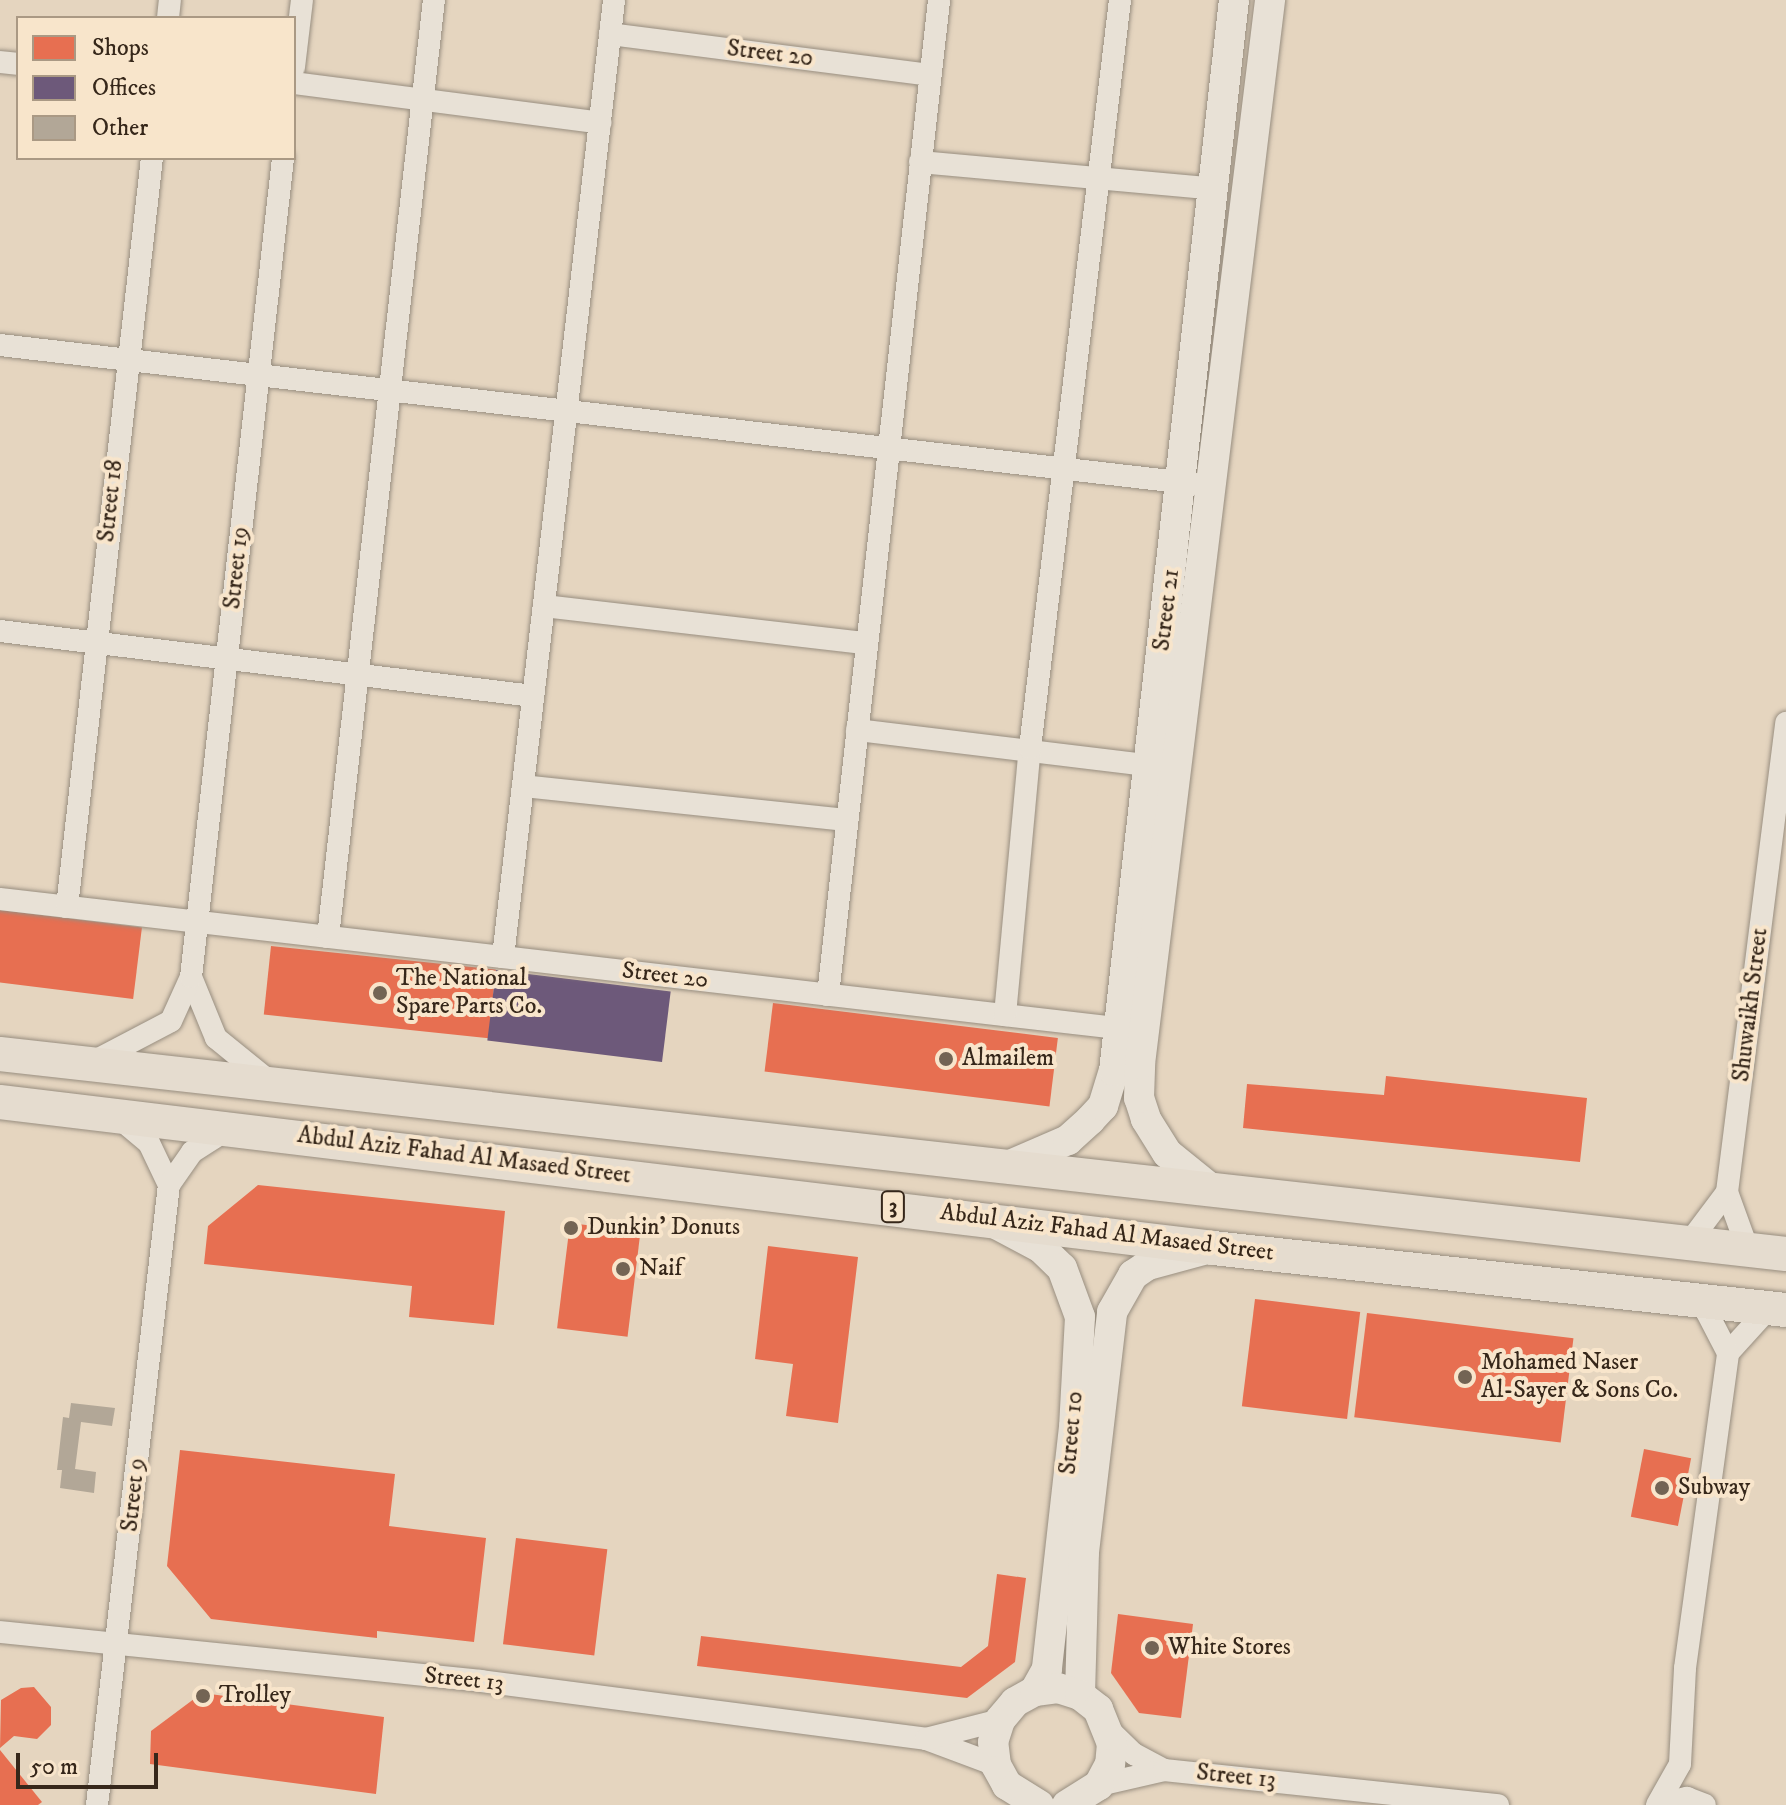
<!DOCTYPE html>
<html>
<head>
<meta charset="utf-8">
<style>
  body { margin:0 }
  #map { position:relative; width:1786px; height:1805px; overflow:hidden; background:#e5d5bf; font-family:"IM FELL DW Pica",serif }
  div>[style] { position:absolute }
  .shops>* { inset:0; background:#e76f51; transform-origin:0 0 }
  .offices>* { inset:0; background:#6d597a; transform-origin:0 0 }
  .building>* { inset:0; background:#b2a797 }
  .roads { filter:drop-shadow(0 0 2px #988e80) drop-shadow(0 0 2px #988e80) }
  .street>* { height:22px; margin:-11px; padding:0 11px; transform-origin:11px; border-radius:11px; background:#e8e1d6 }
  .secondary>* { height:30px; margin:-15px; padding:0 15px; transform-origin:15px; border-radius:15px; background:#e8e1d6 }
  .primary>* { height:34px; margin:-17px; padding:0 17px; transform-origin:17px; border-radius:17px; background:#e5dccf }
  .dots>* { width:22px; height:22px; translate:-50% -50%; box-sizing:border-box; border:4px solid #f8e5cb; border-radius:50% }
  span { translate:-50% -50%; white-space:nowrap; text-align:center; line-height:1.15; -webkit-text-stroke:8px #f8e5cb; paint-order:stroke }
  .shield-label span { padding:2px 6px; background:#f8e5cb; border:2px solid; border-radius:6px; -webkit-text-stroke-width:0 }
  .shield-label { font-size:22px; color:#36271a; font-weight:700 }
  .street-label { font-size:24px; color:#36271a }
  .poi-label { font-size:24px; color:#36271a }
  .left { translate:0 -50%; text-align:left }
  .legend { position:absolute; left:16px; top:16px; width:280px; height:144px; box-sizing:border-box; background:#f8e5cb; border:2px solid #aa9984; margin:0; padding:10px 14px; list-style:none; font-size:24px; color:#36271a }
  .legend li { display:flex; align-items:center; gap:16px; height:40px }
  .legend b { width:40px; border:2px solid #aa9984 }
  .scale { position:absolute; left:16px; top:1753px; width:142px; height:36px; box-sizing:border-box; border:4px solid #36271a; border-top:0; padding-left:10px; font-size:24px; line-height:28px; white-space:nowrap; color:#36271a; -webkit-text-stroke:6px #f8e5cb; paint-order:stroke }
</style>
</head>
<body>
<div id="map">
  <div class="shops">
    <i style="left:0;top:910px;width:143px;height:72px;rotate:7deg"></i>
    <i style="left:271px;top:946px;width:226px;height:69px;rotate:6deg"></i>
    <i style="left:773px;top:1003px;width:287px;height:69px;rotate:7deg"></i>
    <i style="clip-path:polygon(1386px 1076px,1587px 1098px,1580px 1162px,1243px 1128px,1247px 1084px,1384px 1095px)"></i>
    <i style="clip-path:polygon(258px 1185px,505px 1211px,494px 1325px,409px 1317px,412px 1286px,204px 1264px,208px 1226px)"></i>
    <i style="left:570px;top:1223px;width:71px;height:106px;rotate:7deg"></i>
    <i style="clip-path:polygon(768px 1246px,858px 1257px,838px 1423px,786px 1416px,793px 1364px,755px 1359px)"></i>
    <i style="left:1255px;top:1299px;width:106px;height:108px;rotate:7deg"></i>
    <i style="left:1367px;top:1313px;width:208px;height:105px;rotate:7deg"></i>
    <i style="left:1644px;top:1449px;width:48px;height:69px;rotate:11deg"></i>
    <i style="clip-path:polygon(180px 1450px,395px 1474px,389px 1526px,486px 1538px,474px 1642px,377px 1631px,377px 1638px,211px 1619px,167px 1566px)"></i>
    <i style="left:516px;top:1538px;width:92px;height:107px;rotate:7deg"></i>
    <i style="clip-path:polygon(997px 1574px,1026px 1578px,1015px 1662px,967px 1698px,697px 1666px,701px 1636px,961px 1667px,988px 1646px)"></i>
    <i style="clip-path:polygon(1118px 1614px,1193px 1624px,1181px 1718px,1139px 1713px,1111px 1673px)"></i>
    <i style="clip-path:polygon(34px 1687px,51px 1707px,51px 1725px,37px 1739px,14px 1736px,0 1748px,1px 1700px,21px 1688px)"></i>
    <i style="clip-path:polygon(202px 1693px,384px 1717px,376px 1794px,150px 1764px,151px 1731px)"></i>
    <i style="clip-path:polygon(0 1750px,42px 1802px,38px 1805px,0 1805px)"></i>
  </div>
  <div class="offices">
    <i style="left:496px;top:970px;width:176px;height:71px;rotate:7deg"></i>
  </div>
  <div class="building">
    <i style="clip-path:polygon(71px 1403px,115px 1408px,112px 1426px,81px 1422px,75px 1469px,96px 1472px,94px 1493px,60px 1488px,62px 1470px,57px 1470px,63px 1417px,69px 1418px)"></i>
  </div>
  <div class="roads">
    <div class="street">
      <i style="left:168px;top:18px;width:18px;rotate:-84deg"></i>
      <i style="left:610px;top:34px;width:323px;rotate:7.3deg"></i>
      <i style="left:0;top:62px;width:18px;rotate:6deg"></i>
      <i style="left:294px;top:67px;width:67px;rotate:-83.2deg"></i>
      <i style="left:294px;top:83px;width:309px;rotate:7.4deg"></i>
      <i style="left:920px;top:162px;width:296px;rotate:5.2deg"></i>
      <i style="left:0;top:345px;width:1203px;rotate:6.63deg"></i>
      <i style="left:544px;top:606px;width:324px;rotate:6.6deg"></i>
      <i style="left:0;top:631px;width:537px;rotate:6.95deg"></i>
      <i style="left:857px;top:730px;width:308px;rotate:6.9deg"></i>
      <i style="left:523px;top:786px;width:326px;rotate:6deg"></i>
      <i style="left:0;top:899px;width:1123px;rotate:6.59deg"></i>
      <i style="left:67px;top:907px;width:754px;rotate:-83.53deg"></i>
      <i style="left:328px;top:937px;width:943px;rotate:-83.55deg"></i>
      <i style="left:503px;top:957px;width:963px;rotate:-83.38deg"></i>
      <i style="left:191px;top:977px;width:66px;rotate:67.7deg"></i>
      <i style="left:216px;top:1038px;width:68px;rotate:39.1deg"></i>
      <i style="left:828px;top:995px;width:1001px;rotate:-83.63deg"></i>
      <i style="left:1005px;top:1015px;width:268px;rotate:-84.7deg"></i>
      <i style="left:1030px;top:748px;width:753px;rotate:-83.14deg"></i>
      <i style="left:91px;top:1063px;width:90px;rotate:-27.7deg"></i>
      <i style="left:171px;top:1021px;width:48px;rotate:-65.6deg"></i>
      <i style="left:191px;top:977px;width:824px;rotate:-83.59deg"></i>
      <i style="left:118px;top:1117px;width:40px;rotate:40deg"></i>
      <i style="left:149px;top:1143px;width:47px;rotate:64.5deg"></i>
      <i style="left:1727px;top:1192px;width:62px;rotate:70.1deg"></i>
      <i style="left:1688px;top:1244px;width:65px;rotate:-53.1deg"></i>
      <i style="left:1727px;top:1192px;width:473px;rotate:-82.8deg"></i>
      <i style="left:1728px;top:1353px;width:61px;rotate:-47.7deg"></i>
      <i style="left:0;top:1632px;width:483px;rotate:5.8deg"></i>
      <i style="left:481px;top:1681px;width:449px;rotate:7.4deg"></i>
      <i style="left:926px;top:1739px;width:75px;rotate:20.4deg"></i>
      <i style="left:1109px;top:1730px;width:35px;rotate:44deg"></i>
      <i style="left:1134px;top:1754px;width:34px;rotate:28deg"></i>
      <i style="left:926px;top:1739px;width:76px;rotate:-14.4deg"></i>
      <i style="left:1099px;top:1785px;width:67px;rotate:-13deg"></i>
      <i style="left:1164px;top:1770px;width:336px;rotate:6deg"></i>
      <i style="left:97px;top:1805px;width:624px;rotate:-83.38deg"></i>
      <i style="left:169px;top:1185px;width:40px;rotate:-55.1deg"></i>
      <i style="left:192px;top:1152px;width:46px;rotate:-32.7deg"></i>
      <i style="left:1657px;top:1805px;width:47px;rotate:-60.7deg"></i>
      <i style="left:1680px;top:1764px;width:96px;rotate:-87deg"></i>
      <i style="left:1685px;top:1668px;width:318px;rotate:-82.2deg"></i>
      <i style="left:1728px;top:1353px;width:59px;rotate:-117.4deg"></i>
      <i style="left:1658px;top:1805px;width:30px;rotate:-14deg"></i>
      <i style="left:1687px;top:1798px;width:19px;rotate:21deg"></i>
    </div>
    <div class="secondary">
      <i style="left:1010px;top:1165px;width:63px;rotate:-23.3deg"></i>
      <i style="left:1068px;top:1140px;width:30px;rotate:-42deg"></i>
      <i style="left:1090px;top:1120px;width:19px;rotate:-47deg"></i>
      <i style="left:1103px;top:1106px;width:37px;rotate:-73deg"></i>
      <i style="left:1114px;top:1071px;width:1078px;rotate:-83.61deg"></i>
      <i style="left:1210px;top:1188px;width:55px;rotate:-140.9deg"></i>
      <i style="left:1167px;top:1153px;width:40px;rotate:-122deg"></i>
      <i style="left:1146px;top:1119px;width:22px;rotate:-108deg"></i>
      <i style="left:1139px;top:1098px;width:34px;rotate:-88deg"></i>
      <i style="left:1140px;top:1064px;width:1072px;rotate:-83.03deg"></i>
      <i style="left:998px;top:1225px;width:49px;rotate:28.1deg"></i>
      <i style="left:1041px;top:1248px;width:29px;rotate:44deg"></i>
      <i style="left:1062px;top:1268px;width:52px;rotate:69.8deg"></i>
      <i style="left:1080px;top:1317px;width:110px;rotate:93.1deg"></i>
      <i style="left:1074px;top:1427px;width:244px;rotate:96.4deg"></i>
      <i style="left:1047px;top:1669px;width:25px;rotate:119deg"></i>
      <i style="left:1080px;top:1695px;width:143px;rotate:-88.4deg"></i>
      <i style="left:1084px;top:1552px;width:242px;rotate:-83.3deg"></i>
      <i style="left:1112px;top:1312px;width:43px;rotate:-60.4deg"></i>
      <i style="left:1133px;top:1275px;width:18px;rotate:-34deg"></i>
      <i style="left:1148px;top:1265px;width:61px;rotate:-15.2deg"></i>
      <i style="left:1039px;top:1805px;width:38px;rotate:-148deg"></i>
      <i style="left:1007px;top:1785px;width:23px;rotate:-119deg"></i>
      <i style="left:996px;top:1765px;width:23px;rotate:-97deg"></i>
      <i style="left:993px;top:1742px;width:23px;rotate:-72deg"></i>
      <i style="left:1000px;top:1720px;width:23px;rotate:-50deg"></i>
      <i style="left:1015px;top:1702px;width:23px;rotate:-29deg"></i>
      <i style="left:1035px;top:1691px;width:23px;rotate:-7deg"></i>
      <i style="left:1058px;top:1688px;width:23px;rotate:18deg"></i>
      <i style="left:1080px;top:1695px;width:23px;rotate:38deg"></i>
      <i style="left:1098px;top:1709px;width:37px;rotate:68deg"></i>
      <i style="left:1112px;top:1743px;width:21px;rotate:95deg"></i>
      <i style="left:1110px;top:1764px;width:24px;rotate:118deg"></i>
      <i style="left:1099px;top:1785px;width:38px;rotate:148deg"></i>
    </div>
    <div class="primary">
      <i style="left:0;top:1054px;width:1797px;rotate:6.39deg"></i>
      <i style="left:0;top:1102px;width:1222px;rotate:6.86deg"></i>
      <i style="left:1213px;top:1248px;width:576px;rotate:6.18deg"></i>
    </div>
  </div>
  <div class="dots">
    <i style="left:380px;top:993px;background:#736454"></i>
    <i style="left:946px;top:1059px;background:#736454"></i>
    <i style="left:571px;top:1228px;background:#736454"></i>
    <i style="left:623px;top:1269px;background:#736454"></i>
    <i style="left:1465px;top:1377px;background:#736454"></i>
    <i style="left:1662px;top:1488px;background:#736454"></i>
    <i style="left:1152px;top:1648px;background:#736454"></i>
    <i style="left:203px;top:1696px;background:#736454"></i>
  </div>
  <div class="shield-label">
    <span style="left:893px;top:1207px">3</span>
  </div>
  <div class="street-label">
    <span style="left:770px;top:54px;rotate:7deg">Street 20</span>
    <span style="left:111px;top:501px;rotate:-84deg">Street 18</span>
    <span style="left:237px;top:568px;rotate:-84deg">Street 19</span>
    <span style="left:1167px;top:610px;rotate:-83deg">Street 21</span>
    <span style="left:665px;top:976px;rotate:7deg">Street 20</span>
    <span style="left:1751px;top:1005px;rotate:-83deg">Shuwaikh Street</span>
    <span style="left:464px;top:1156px;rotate:7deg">Abdul Aziz Fahad Al Masaed Street</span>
    <span style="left:1107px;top:1233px;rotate:7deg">Abdul Aziz Fahad Al Masaed Street</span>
    <span style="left:1072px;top:1433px;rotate:-85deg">Street 10</span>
    <span style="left:134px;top:1495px;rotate:-84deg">Street 9</span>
    <span style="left:464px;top:1680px;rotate:6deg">Street 13</span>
    <span style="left:1236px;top:1777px;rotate:6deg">Street 13</span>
  </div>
  <div class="poi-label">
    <span class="left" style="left:396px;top:993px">The National<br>Spare Parts Co.</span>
    <span class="left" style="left:962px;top:1059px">Almailem</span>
    <span class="left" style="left:587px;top:1228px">Dunkin' Donuts</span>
    <span class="left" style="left:639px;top:1269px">Naif</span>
    <span class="left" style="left:1481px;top:1377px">Mohamed Naser<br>Al-Sayer &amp; Sons Co.</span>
    <span class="left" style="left:1678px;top:1488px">Subway</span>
    <span class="left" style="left:1168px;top:1648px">White Stores</span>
    <span class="left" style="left:219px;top:1696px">Trolley</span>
  </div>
  <ul class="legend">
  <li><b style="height:22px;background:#e76f51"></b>Shops</li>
  <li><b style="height:22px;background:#6d597a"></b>Offices</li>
  <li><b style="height:22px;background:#b2a797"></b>Other</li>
  </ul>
  <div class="scale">50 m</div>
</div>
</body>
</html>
